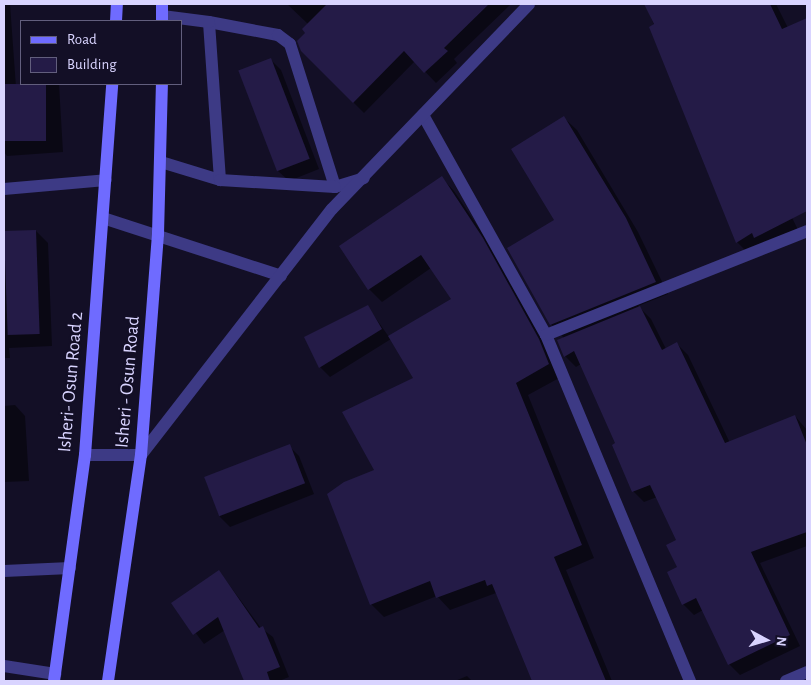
<!DOCTYPE html>
<html>
<head>
<meta charset="utf-8">
<style>
  body { margin:0 }
  #map { position:relative; width:811px; height:685px; overflow:hidden; background:#130f26; font-family:"Alegreya Sans",sans-serif }
  div>[style] { position:absolute }
  .shadow>* { inset:0; background:#0007 }
  .building>* { inset:0; background:#241b47; transform-origin:0 0 }
  .service>* { height:12px; margin:-6px; padding:0 6px; transform-origin:6px; border-radius:6px; background:#3d3a85 }
  .minor>* { height:12px; margin:-6px; padding:0 6px; transform-origin:6px; border-radius:6px; background:#3d3a85 }
  .secondary>* { height:12px; margin:-6px; padding:0 6px; transform-origin:6px; border-radius:6px; background:#6f6bff }
  span { translate:-50% -50%; white-space:nowrap; text-align:center; line-height:1.15; -webkit-text-stroke:4.5px #130f26; paint-order:stroke }
  .street-label { font-size:19px; color:#d9d4ff }
  .frame { position:absolute; inset:0; border:5px solid #d9d4ff; pointer-events:none }
  .legend { position:absolute; left:20px; top:20px; width:162px; height:65px; box-sizing:border-box; background:#130f26; border:1px solid #625e7d; margin:0; padding:6px 9px; list-style:none; font-size:15px; color:#d9d4ff }
  .legend li { display:flex; align-items:center; gap:10px; height:25px }
  .legend b { width:25px; border:1px solid #625e7d }
  .north { position:absolute; left:741px; top:615px; width:50px; height:50px; -webkit-text-stroke:4px #130f26; paint-order:stroke; rotate:96deg; font-size:14px; font-weight:700; line-height:20px; text-align:center; color:#d9d4ff }
  .north::after { content:''; display:block; margin:auto; width:18px; height:22px; background:#d9d4ff; clip-path:polygon(50% 0,100% 100%,50% 72%,0 100%) }
</style>
</head>
<body>
<div id="map">
  <div class="shadow">
    <i style="clip-path:polygon(4px 4px,10px 4px,17px 101px,4px 102px)"></i>
    <i style="clip-path:polygon(287px 4px,511px 4px,454px 59px,457px 63px,436px 83px,415px 61px,364px 113px,302px 51px,308px 24px)"></i>
    <i style="clip-path:polygon(654px 4px,776px 4px,788px 28px,807px 20px,807px 187px,782px 197px,800px 234px,750px 255px,737px 242px,647px 7px)"></i>
    <i style="clip-path:polygon(271px 60px,281px 70px,319px 169px,289px 181px,278px 171px,240px 72px)"></i>
    <i style="clip-path:polygon(27px 84px,59px 84px,63px 152px,7px 156px,4px 152px,4px 108px,25px 108px)"></i>
    <i style="clip-path:polygon(564px 118px,577px 130px,638px 232px,668px 294px,638px 306px,651px 319px,666px 349px,677px 344px,688px 355px,730px 443px,795px 416px,807px 430px,807px 546px,760px 563px,800px 646px,740px 675px,729px 664px,703px 610px,694px 615px,683px 604px,677px 540px,657px 497px,644px 502px,633px 491px,617px 444px,581px 364px,576px 367px,565px 356px,564px 338px,551px 324px)"></i>
    <i style="clip-path:polygon(442px 178px,454px 191px,495px 252px,551px 353px,561px 377px,528px 395px,594px 558px,566px 570px,612px 681px,534px 681px,496px 593px,450px 610px,437px 596px,384px 617px,371px 604px,375px 471px,415px 378px,391px 339px,330px 377px,320px 367px,368px 307px,389px 337px,453px 300px,431px 268px,382px 302px,369px 289px,341px 247px)"></i>
    <i style="clip-path:polygon(36px 231px,48px 243px,52px 346px,9px 348px,10px 358px,4px 358px,4px 233px)"></i>
    <i style="clip-path:polygon(15px 405px,25px 416px,29px 481px,4px 482px,4px 406px)"></i>
    <i style="clip-path:polygon(289px 446px,299px 456px,314px 494px,230px 527px,220px 517px,205px 479px)"></i>
    <i style="clip-path:polygon(219px 571px,261px 628px,273px 637px,289px 677px,279px 681px,246px 681px,225px 630px,204px 644px,173px 603px)"></i>
    <i style="clip-path:polygon(467px 676px,472px 681px,455px 681px)"></i>
  </div>
  <div class="building">
    <i style="clip-path:polygon(327px 4px,489px 4px,444px 48px,448px 51px,424px 73px,404px 51px,353px 103px,301px 51px,297px 41px,305px 33px,302px 29px)"></i>
    <i style="clip-path:polygon(644px 4px,770px 4px,782px 29px,807px 18px,807px 211px,754px 238px,752px 233px,736px 243px,649px 27px,654px 24px)"></i>
    <i style="left:271px;top:58px;width:108px;height:35px;rotate:69deg"></i>
    <i style="left:4px;top:84px;width:42px;height:57px"></i>
    <i style="clip-path:polygon(564px 116px,626px 218px,656px 282px,550px 325px,507px 248px,554px 220px,511px 149px)"></i>
    <i style="clip-path:polygon(442px 176px,483px 238px,539px 339px,549px 364px,516px 383px,582px 545px,554px 557px,606px 681px,532px 681px,492px 584px,487px 586px,485px 580px,436px 598px,430px 581px,370px 605px,327px 494px,344px 482px,374px 470px,342px 412px,413px 378px,388px 336px,451px 299px,421px 255px,368px 290px,339px 246px)"></i>
    <i style="left:36px;top:230px;width:104px;height:32px;rotate:88deg"></i>
    <i style="clip-path:polygon(368px 305px,382px 329px,319px 368px,304px 337px)"></i>
    <i style="clip-path:polygon(640px 306px,662px 350px,677px 342px,725px 443px,795px 415px,807px 445px,807px 532px,751px 552px,790px 635px,728px 665px,696px 598px,682px 605px,667px 572px,677px 567px,666px 545px,676px 540px,650px 485px,632px 492px,612px 445px,615px 443px,574px 351px,564px 357px,557px 340px)"></i>
    <i style="left:290px;top:444px;width:42px;height:92px;rotate:69deg"></i>
    <i style="clip-path:polygon(219px 570px,259px 628px,263px 626px,280px 667px,267px 672px,270px 681px,244px 681px,218px 617px,193px 635px,171px 603px)"></i>
  </div>
  <div class="service">
    <i style="left:209px;top:22px;width:70px;rotate:10.7deg"></i>
    <i style="left:278px;top:35px;width:15px;rotate:37deg"></i>
    <i style="left:290px;top:44px;width:150px;rotate:72.5deg"></i>
    <i style="left:335px;top:187px;width:30px;rotate:-17deg"></i>
    <i style="left:161px;top:162px;width:62px;rotate:17deg"></i>
    <i style="left:220px;top:180px;width:158px;rotate:-94deg"></i>
    <i style="left:209px;top:22px;width:47px;rotate:-172.7deg"></i>
    <i style="left:220px;top:180px;width:115px;rotate:3.5deg"></i>
    <i style="left:4px;top:571px;width:66px;rotate:-2.6deg"></i>
    <i style="left:4px;top:666px;width:52px;rotate:8.9deg"></i>
  </div>
  <div class="minor">
    <i style="left:423px;top:115px;width:252px;rotate:60.8deg"></i>
    <i style="left:546px;top:335px;width:375px;rotate:67.4deg"></i>
    <i style="left:4px;top:189px;width:102px;rotate:-5deg"></i>
    <i style="left:103px;top:218px;width:187px;rotate:18deg"></i>
    <i style="left:546px;top:335px;width:281px;rotate:-21.7deg"></i>
    <i style="left:85px;top:455px;width:56px"></i>
    <i style="left:141px;top:455px;width:311px;rotate:-52.2deg"></i>
    <i style="left:332px;top:209px;width:284px;rotate:-46.1deg"></i>
    <i style="left:786px;top:681px;width:23px;rotate:-23deg"></i>
  </div>
  <div class="secondary">
    <i style="left:162px;top:4px;width:17px;rotate:90deg"></i>
    <i style="left:116px;top:21px;width:17px;rotate:-87deg"></i>
    <i style="left:54px;top:681px;width:228px;rotate:-82.2deg"></i>
    <i style="left:85px;top:455px;width:372px;rotate:-85.8deg"></i>
    <i style="left:108px;top:681px;width:228px;rotate:-81.7deg"></i>
    <i style="left:141px;top:455px;width:222px;rotate:-85.6deg"></i>
    <i style="left:158px;top:234px;width:150px;rotate:-88.5deg"></i>
  </div>
  <div class="street-label">
    <span style="left:71px;top:382px;rotate:-85deg">Isheri- Osun Road 2</span>
    <span style="left:128px;top:382px;rotate:-85deg">Isheri - Osun Road</span>
  </div>
  <div class="frame"></div>
  <ul class="legend">
  <li><b style="height:6px;background:#6f6bff"></b>Road</li>
  <li><b style="height:14px;background:#241b47"></b>Building</li>
  </ul>
  <div class="north">N</div>
</div>
</body>
</html>
